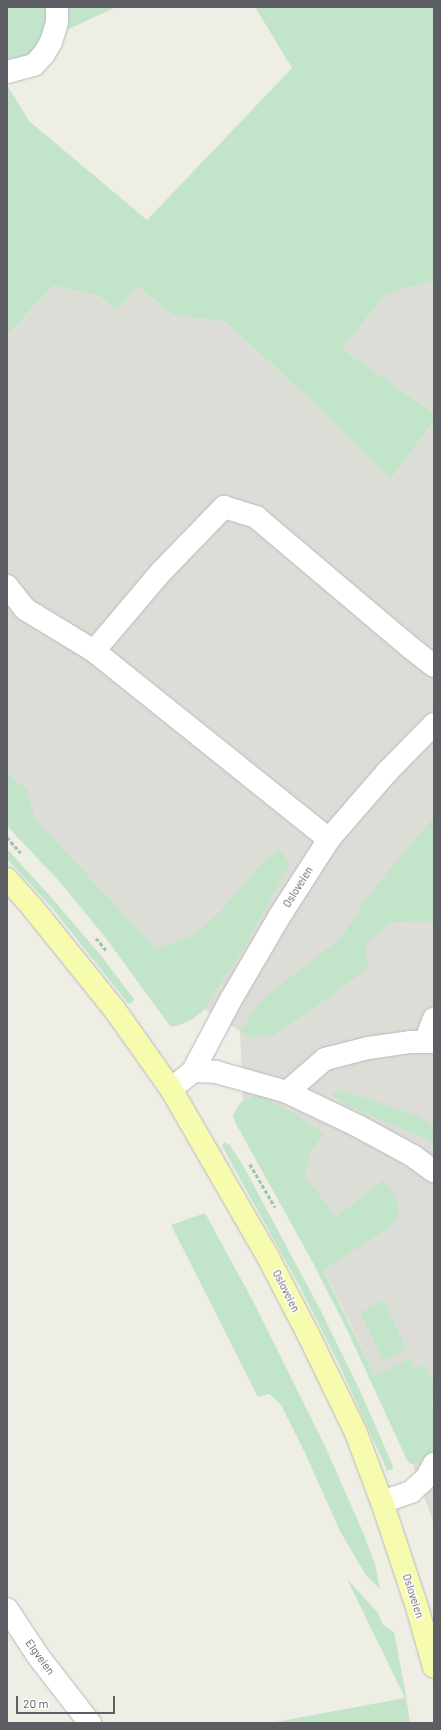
<!DOCTYPE html>
<html>
<head>
<meta charset="utf-8">
<style>
  body { margin:0 }
  #map { position:relative; width:441px; height:1730px; overflow:hidden; background:#eeeee5; font-family:Barlow,sans-serif }
  div>[style] { position:absolute }
  .industrial>* { inset:0; background:#ddddd7 }
  .green>* { inset:0; background:#c2e5ca; transform-origin:0 0 }
  .path>* { height:2.5px; margin-top:-1.25px; transform-origin:0; background:repeating-linear-gradient(90deg,#9cc5b1 0 4px,transparent 0 6px) }
  .roads { filter:drop-shadow(0 0 1px #b7b8be) drop-shadow(0 0 1px #b7b8be) }
  .minor>* { height:22px; margin:-11px; padding:0 11px; transform-origin:11px; border-radius:11px; background:#fff }
  .major>* { height:22px; margin:-11px; padding:0 11px; transform-origin:11px; border-radius:11px; background:#f6fbad }
  span { translate:-50% -50%; white-space:nowrap; text-align:center; line-height:1.15; -webkit-text-stroke:3px #fff; paint-order:stroke }
  .street-label { font-size:11px; color:#5d5e64 }
  .frame { position:absolute; inset:0; border:8px solid #5d5e64; pointer-events:none }
  .scale { position:absolute; left:16px; top:1696px; width:99px; height:18px; box-sizing:border-box; border:2px solid #5d5e64; border-top:0; padding-left:5px; font-size:12px; line-height:14px; white-space:nowrap; color:#5d5e64; -webkit-text-stroke:3px #fff; paint-order:stroke }
</style>
</head>
<body>
<div id="map">
  <div class="industrial">
    <i style="clip-path:polygon(434px 280px,434px 413px,342px 349px,385px 295px)"></i>
    <i style="clip-path:polygon(53px 286px,97px 295px,117px 310px,137px 286px,174px 315px,226px 322px,317px 406px,391px 479px,434px 421px,434px 1524px,402px 1434px,348px 1319px,304px 1232px,244px 1126px,240px 1031px,204px 1009px,7px 816px,7px 335px)"></i>
  </div>
  <div class="green">
    <i style="clip-path:polygon(7px 7px,50px 7px,46px 33px,27px 59px,7px 65px)"></i>
    <i style="clip-path:polygon(64px 7px,116px 7px,69px 29px,63px 29px)"></i>
    <i style="clip-path:polygon(255px 7px,434px 7px,434px 280px,385px 295px,342px 349px,434px 413px,434px 421px,391px 479px,317px 406px,226px 322px,174px 315px,137px 286px,117px 310px,97px 295px,53px 286px,7px 335px,7px 85px,29px 121px,147px 220px,292px 68px)"></i>
    <i style="clip-path:polygon(7px 772px,27px 790px,35px 819px,156px 949px,193px 936px,220px 912px,260px 865px,279px 849px,290px 864px,243px 949px,203px 1011px,191px 1020px,177px 1026px,170px 1026px,105px 937px,58px 880px,7px 826px)"></i>
    <i style="clip-path:polygon(434px 817px,434px 921px,392px 922px,365px 945px,368px 968px,311px 1010px,272px 1036px,251px 1037px,240px 1031px,261px 1000px,342px 937px,370px 893px)"></i>
    <i style="clip-path:polygon(7px 849px,51px 897px,102px 957px,134px 999px,133px 1002px,130px 1004px,127px 1002px,48px 903px,7px 859px)"></i>
    <i style="clip-path:polygon(339px 1090px,396px 1108px,419px 1117px,434px 1126px,434px 1144px,426px 1139px,346px 1105px,331px 1095px)"></i>
    <i style="clip-path:polygon(258px 1095px,292px 1112px,324px 1134px,310px 1152px,305px 1173px,307px 1179px,336px 1217px,383px 1180px,396px 1196px,399px 1215px,392px 1226px,323px 1270px,375px 1376px,410px 1358px,415px 1369px,425px 1365px,434px 1383px,434px 1398px,430px 1401px,434px 1411px,434px 1449px,426px 1459px,413px 1464px,410px 1464px,406px 1458px,348px 1332px,312px 1261px,236px 1124px,233px 1115px,239px 1105px,243px 1101px)"></i>
    <i style="clip-path:polygon(224px 1142px,230px 1145px,245px 1169px,322px 1313px,361px 1393px,393px 1466px,393px 1469px,387px 1471px,386px 1468px,338px 1362px,299px 1285px,222px 1146px)"></i>
    <i style="clip-path:polygon(205px 1213px,254px 1303px,325px 1446px,362px 1530px,375px 1564px,380px 1589px,365px 1574px,340px 1531px,305px 1453px,281px 1405px,269px 1394px,258px 1397px,171px 1225px)"></i>
    <i style="left:384px;top:1301px;width:54px;height:26px;rotate:65deg"></i>
    <i style="clip-path:polygon(347px 1579px,378px 1613px,383px 1625px,394px 1632px,404px 1684px,410px 1723px,270px 1723px,405px 1698px)"></i>
  </div>
  <div class="path">
    <i style="left:7px;top:837px;width:21px;rotate:49deg"></i>
    <i style="left:96px;top:938px;width:16px;rotate:50deg"></i>
    <i style="left:250px;top:1164px;width:50px;rotate:59.8deg"></i>
  </div>
  <div class="roads">
    <div class="minor">
      <i style="left:7px;top:72px;width:28px;rotate:-15deg"></i>
      <i style="left:34px;top:65px;width:15px;rotate:-48deg"></i>
      <i style="left:44px;top:54px;width:14px;rotate:-60deg"></i>
      <i style="left:51px;top:42px;width:21px;rotate:-73deg"></i>
      <i style="left:57px;top:22px;width:15px;rotate:-90deg"></i>
      <i style="left:7px;top:586px;width:29px;rotate:52deg"></i>
      <i style="left:25px;top:609px;width:81px;rotate:31.3deg"></i>
      <i style="left:94px;top:651px;width:301px;rotate:38.7deg"></i>
      <i style="left:94px;top:651px;width:104px;rotate:-49.7deg"></i>
      <i style="left:161px;top:572px;width:91px;rotate:-45.9deg"></i>
      <i style="left:224px;top:507px;width:34px;rotate:17deg"></i>
      <i style="left:256px;top:517px;width:203px;rotate:40.2deg"></i>
      <i style="left:411px;top:648px;width:29px;rotate:38deg"></i>
      <i style="left:425px;top:1042px;width:25px;rotate:-69deg"></i>
      <i style="left:193px;top:1071px;width:23px;rotate:2deg"></i>
      <i style="left:216px;top:1072px;width:74px;rotate:15.7deg"></i>
      <i style="left:287px;top:1092px;width:79px;rotate:25.6deg"></i>
      <i style="left:358px;top:1126px;width:63px;rotate:28.6deg"></i>
      <i style="left:413px;top:1156px;width:26px;rotate:36deg"></i>
      <i style="left:171px;top:1089px;width:28px;rotate:-39deg"></i>
      <i style="left:193px;top:1071px;width:79px;rotate:-62.1deg"></i>
      <i style="left:230px;top:1001px;width:97px;rotate:-59.7deg"></i>
      <i style="left:279px;top:917px;width:93px;rotate:-57.3deg"></i>
      <i style="left:329px;top:839px;width:90px;rotate:-49.1deg"></i>
      <i style="left:388px;top:771px;width:66px;rotate:-45.6deg"></i>
      <i style="left:287px;top:1092px;width:50px;rotate:-41deg"></i>
      <i style="left:325px;top:1059px;width:44px;rotate:-14.3deg"></i>
      <i style="left:368px;top:1048px;width:42px;rotate:-8.1deg"></i>
      <i style="left:410px;top:1042px;width:24px"></i>
      <i style="left:382px;top:1502px;width:31px;rotate:-19deg"></i>
      <i style="left:411px;top:1492px;width:22px;rotate:-43deg"></i>
      <i style="left:427px;top:1477px;width:15px;rotate:-62deg"></i>
      <i style="left:7px;top:1609px;width:56px;rotate:56.6deg"></i>
      <i style="left:38px;top:1656px;width:85px;rotate:52.2deg"></i>
    </div>
    <div class="major">
      <i style="left:7px;top:879px;width:38px;rotate:48deg"></i>
      <i style="left:32px;top:907px;width:132px;rotate:51.1deg"></i>
      <i style="left:115px;top:1010px;width:97px;rotate:54.7deg"></i>
      <i style="left:171px;top:1089px;width:194px;rotate:60deg"></i>
      <i style="left:268px;top:1257px;width:89px;rotate:62.6deg"></i>
      <i style="left:309px;top:1336px;width:108px;rotate:64.1deg"></i>
      <i style="left:356px;top:1433px;width:74px;rotate:69.4deg"></i>
      <i style="left:382px;top:1502px;width:111px;rotate:71.6deg"></i>
      <i style="left:417px;top:1607px;width:62px;rotate:74.2deg"></i>
    </div>
  </div>
  <div class="street-label">
    <span style="left:298px;top:887px;rotate:-58deg">Osloveien</span>
    <span style="left:286px;top:1291px;rotate:63deg">Osloveien</span>
    <span style="left:413px;top:1596px;rotate:72deg">Osloveien</span>
    <span style="left:40px;top:1657px;rotate:54deg">Elgveien</span>
  </div>
  <div class="frame"></div>
  <div class="scale">20 m</div>
</div>
</body>
</html>
